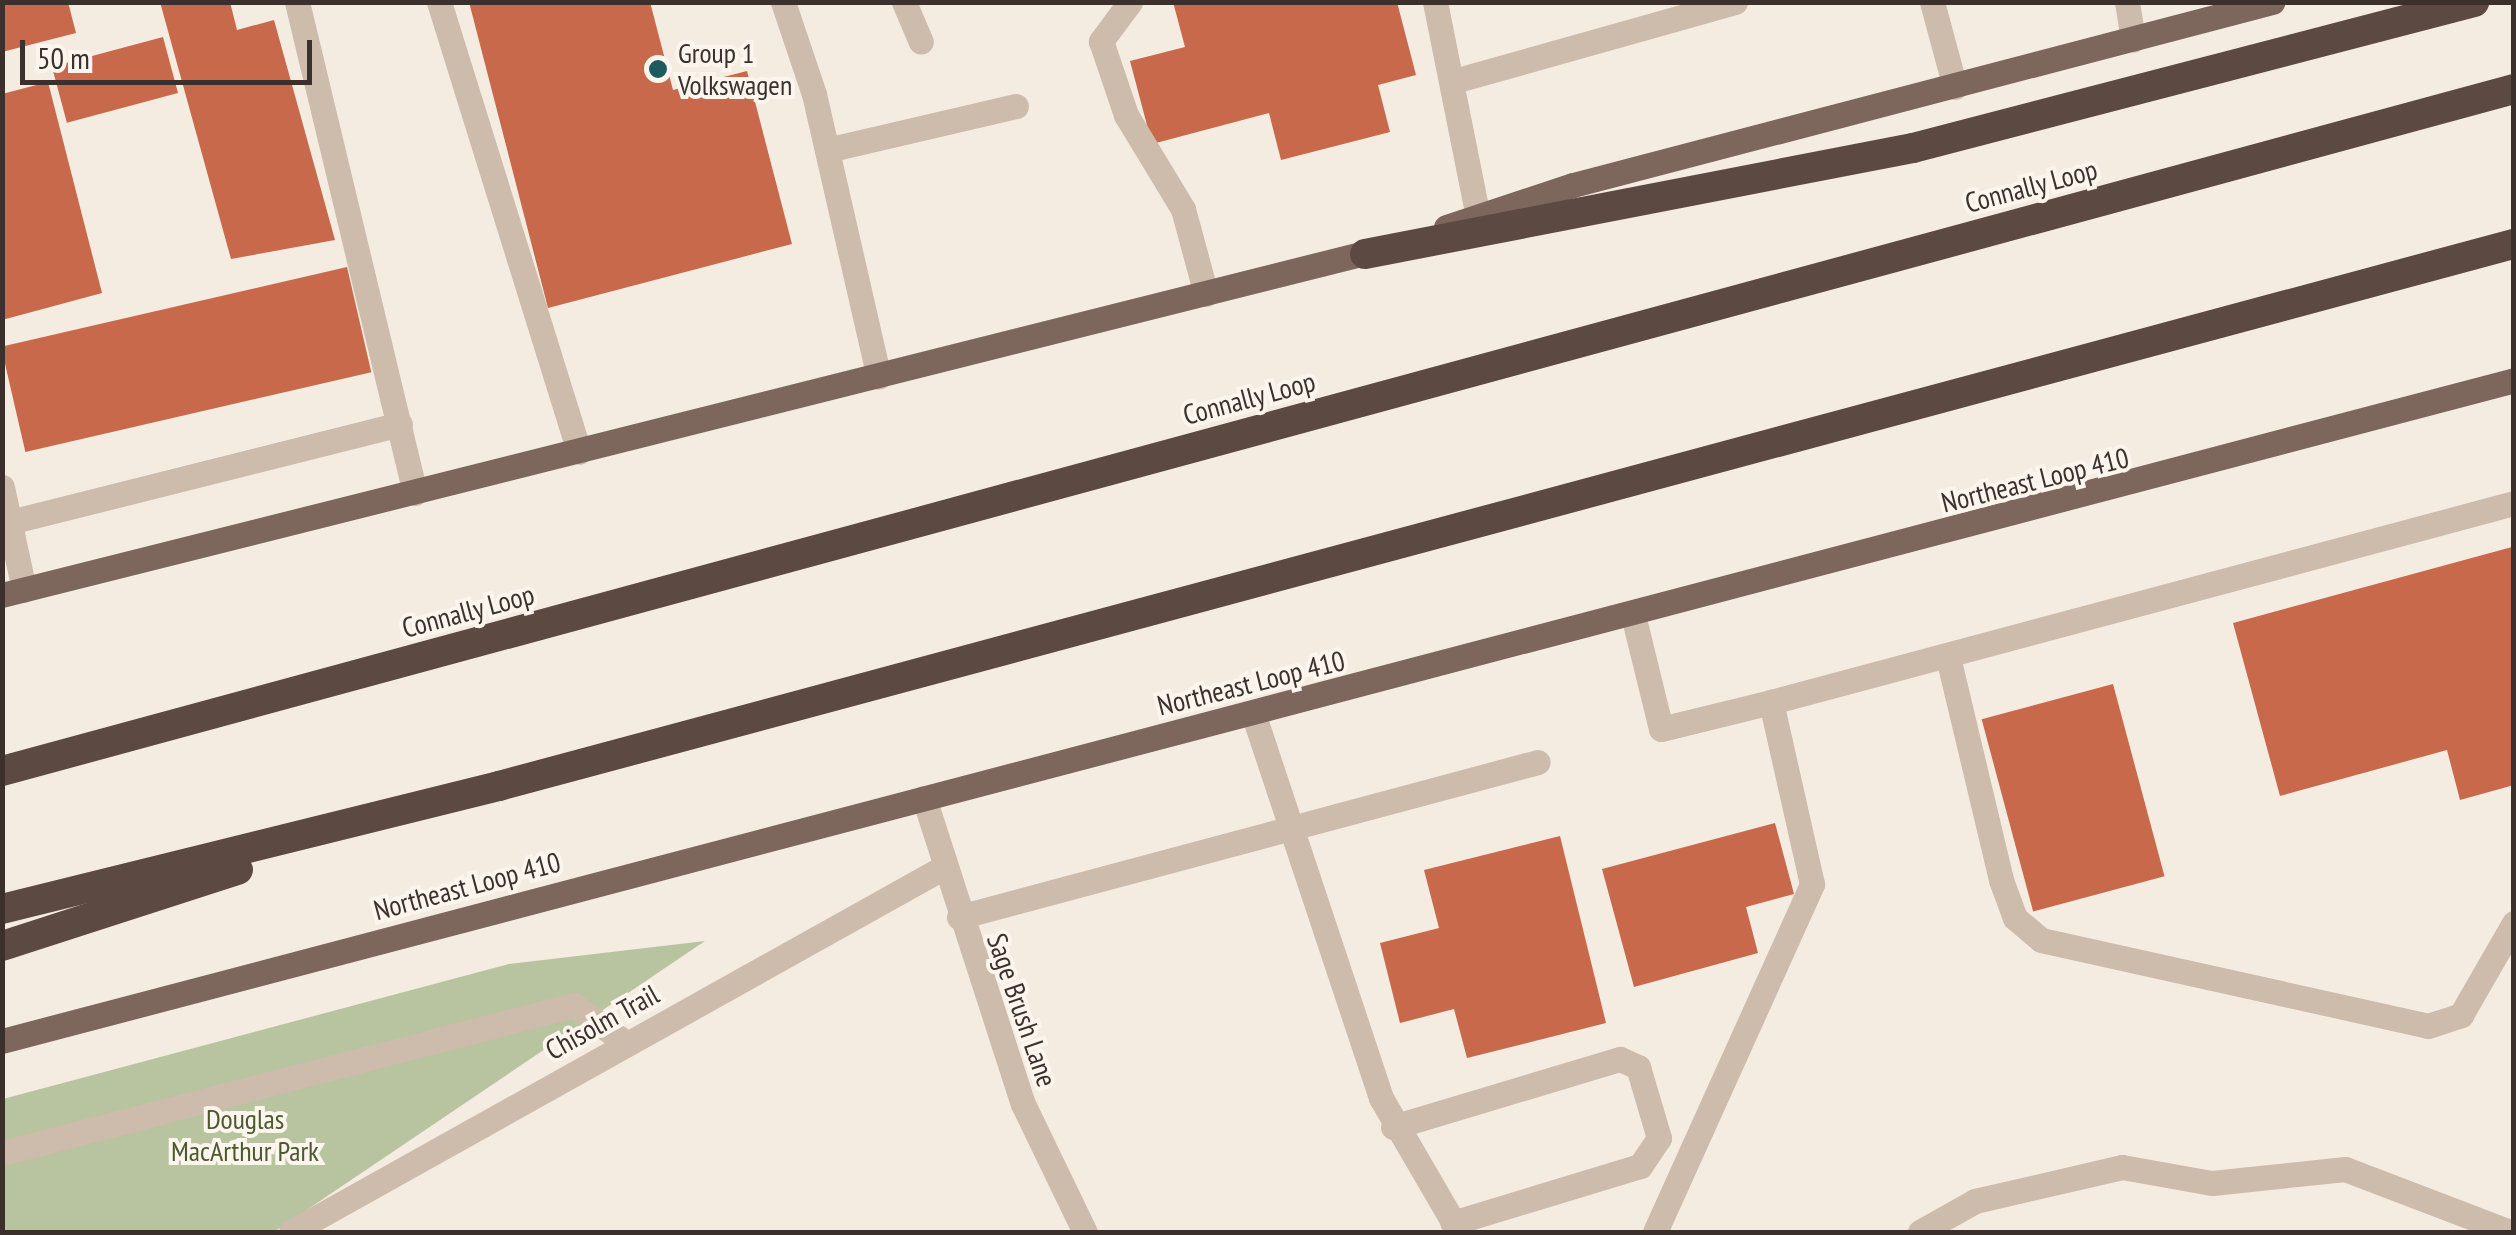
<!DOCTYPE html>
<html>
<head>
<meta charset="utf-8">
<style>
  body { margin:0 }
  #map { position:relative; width:2516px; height:1235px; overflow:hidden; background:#f4ebe1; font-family:"PT Sans Narrow",sans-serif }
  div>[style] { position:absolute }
  .green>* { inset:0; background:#b8c4a0 }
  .building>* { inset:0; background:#c8694b; transform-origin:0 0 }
  .minor>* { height:25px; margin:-12.5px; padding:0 12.5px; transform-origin:12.5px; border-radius:12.5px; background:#cdbbac }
  .major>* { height:25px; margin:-12.5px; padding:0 12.5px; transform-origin:12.5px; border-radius:12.5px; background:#7d675c }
  .highway>* { height:30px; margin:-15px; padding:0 15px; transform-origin:15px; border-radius:15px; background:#5c4a42 }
  .dots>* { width:28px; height:28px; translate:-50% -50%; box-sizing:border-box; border:5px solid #fbf5ee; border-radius:50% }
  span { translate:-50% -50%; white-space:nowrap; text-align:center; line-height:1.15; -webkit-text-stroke:8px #fbf5ee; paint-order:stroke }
  .poi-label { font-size:28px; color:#3b302b }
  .left { translate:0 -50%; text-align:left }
  .street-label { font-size:28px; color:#3b302b }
  .park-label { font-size:28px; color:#4a5a2e }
  .frame { position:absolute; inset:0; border:5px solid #3b302b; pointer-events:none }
  .scale { position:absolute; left:20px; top:40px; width:292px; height:45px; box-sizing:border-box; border:5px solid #3b302b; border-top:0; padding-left:12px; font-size:30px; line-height:35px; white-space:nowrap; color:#3b302b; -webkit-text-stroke:8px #fbf5ee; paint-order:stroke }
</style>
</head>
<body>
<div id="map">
  <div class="green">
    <i style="clip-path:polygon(705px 941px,274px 1232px,3px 1232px,3px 1099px,509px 964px)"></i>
  </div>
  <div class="building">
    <i style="clip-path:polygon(2px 2px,68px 2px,76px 33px,2px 52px)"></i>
    <i style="clip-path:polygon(160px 2px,230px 2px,237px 30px,274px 20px,335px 240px,231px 259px)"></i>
    <i style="clip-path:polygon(469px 2px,650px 2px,673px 90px,747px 71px,792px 244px,548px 308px)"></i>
    <i style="clip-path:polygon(1173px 2px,1397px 2px,1416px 75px,1378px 85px,1390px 132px,1281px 160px,1269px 113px,1152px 144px,1130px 61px,1185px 47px)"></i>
    <i style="left:163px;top:37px;width:58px;height:115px;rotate:75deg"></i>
    <i style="clip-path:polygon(48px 82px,102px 293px,2px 320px,2px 94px)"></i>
    <i style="left:347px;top:267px;width:108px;height:355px;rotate:77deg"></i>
    <i style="clip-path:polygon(2512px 547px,2514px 785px,2460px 800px,2447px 750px,2280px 796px,2233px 623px)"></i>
    <i style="left:2113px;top:684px;width:199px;height:136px;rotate:75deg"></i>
    <i style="clip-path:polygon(1775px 823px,1794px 894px,1746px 907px,1758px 953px,1634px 987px,1602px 869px)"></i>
    <i style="clip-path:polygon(1560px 836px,1606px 1023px,1467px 1058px,1454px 1009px,1400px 1023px,1380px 943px,1439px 928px,1424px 870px)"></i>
  </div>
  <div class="minor">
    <i style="left:297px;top:2px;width:505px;rotate:76.49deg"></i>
    <i style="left:439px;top:2px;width:471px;rotate:72.7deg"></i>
    <i style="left:783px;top:2px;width:97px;rotate:71.4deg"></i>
    <i style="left:814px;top:94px;width:290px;rotate:77.1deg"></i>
    <i style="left:904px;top:2px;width:43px;rotate:67deg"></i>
    <i style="left:1130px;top:2px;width:49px;rotate:126.6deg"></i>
    <i style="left:1101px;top:41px;width:78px;rotate:71.3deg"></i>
    <i style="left:1126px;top:115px;width:110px;rotate:58.8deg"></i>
    <i style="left:1183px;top:209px;width:88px;rotate:74.9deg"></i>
    <i style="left:1435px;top:2px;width:219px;rotate:78.7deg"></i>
    <i style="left:1932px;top:2px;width:88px;rotate:74.9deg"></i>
    <i style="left:2127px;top:2px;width:38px;rotate:81deg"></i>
    <i style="left:1454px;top:81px;width:292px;rotate:-15.7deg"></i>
    <i style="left:827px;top:150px;width:194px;rotate:-13.1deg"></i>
    <i style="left:2px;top:487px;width:105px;rotate:77.9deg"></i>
    <i style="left:10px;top:522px;width:402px;rotate:-14.1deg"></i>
    <i style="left:1633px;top:615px;width:117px;rotate:76.2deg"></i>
    <i style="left:1661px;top:729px;width:113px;rotate:-13.8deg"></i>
    <i style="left:1948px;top:657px;width:229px;rotate:76.6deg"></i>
    <i style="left:2001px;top:880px;width:40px;rotate:69.8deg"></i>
    <i style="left:2015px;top:918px;width:34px;rotate:40deg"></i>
    <i style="left:2041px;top:940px;width:396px;rotate:12.5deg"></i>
    <i style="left:2428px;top:1026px;width:35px;rotate:-18deg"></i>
    <i style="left:2461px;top:1015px;width:106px;rotate:-60.1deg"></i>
    <i style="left:1253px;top:713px;width:406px;rotate:71.6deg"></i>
    <i style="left:1381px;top:1098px;width:155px;rotate:59.8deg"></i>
    <i style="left:924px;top:798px;width:322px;rotate:72.1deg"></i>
    <i style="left:1023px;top:1104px;width:142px;rotate:64.2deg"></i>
    <i style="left:959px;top:917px;width:599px;rotate:-14.99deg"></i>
    <i style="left:1393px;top:1127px;width:237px;rotate:-16.7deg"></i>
    <i style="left:1620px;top:1059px;width:20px;rotate:24deg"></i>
    <i style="left:1638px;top:1067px;width:74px;rotate:73.5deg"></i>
    <i style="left:1659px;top:1138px;width:34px;rotate:124deg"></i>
    <i style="left:1640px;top:1166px;width:196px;rotate:163.1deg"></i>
    <i style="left:2px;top:1153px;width:591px;rotate:-14.51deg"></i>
    <i style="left:574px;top:1005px;width:64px;rotate:36.2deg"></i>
    <i style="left:291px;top:1232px;width:748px;rotate:-29.2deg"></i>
    <i style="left:1655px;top:1232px;width:382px;rotate:-65.7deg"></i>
    <i style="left:1812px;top:884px;width:187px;rotate:-102.7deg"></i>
    <i style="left:1771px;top:702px;width:769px;rotate:-14.99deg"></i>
    <i style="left:1920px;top:1232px;width:63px;rotate:-29.4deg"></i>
    <i style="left:1975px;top:1201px;width:151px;rotate:-13deg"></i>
    <i style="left:2122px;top:1167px;width:91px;rotate:10.1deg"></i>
    <i style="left:2212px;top:1183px;width:134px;rotate:-6deg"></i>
    <i style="left:2345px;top:1169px;width:177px;rotate:20.9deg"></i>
  </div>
  <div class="major">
    <i style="left:1446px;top:227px;width:134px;rotate:-18.3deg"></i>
    <i style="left:1573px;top:185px;width:723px;rotate:-14.67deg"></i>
    <i style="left:2px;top:595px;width:1421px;rotate:-14.09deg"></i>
    <i style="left:2px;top:1041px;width:2598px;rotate:-14.74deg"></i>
  </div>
  <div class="highway">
    <i style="left:1365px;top:254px;width:558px;rotate:-10.95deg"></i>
    <i style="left:1913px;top:148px;width:580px;rotate:-14.59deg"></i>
    <i style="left:2px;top:771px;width:2603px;rotate:-15.19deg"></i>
    <i style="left:2px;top:909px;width:512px;rotate:-13.9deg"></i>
    <i style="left:499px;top:786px;width:2087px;rotate:-15.06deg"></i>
    <i style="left:2px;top:946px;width:248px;rotate:-17.9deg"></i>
  </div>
  <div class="dots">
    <i style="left:658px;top:69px;background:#1f5a5e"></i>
  </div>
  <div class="poi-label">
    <span class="left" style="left:678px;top:69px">Group 1<br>Volkswagen</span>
  </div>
  <div class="street-label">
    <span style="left:2031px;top:186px;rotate:-15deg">Connally Loop</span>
    <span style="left:1249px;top:398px;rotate:-15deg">Connally Loop</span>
    <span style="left:2035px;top:480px;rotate:-14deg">Northeast Loop 410</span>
    <span style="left:468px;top:611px;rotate:-15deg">Connally Loop</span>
    <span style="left:1251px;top:683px;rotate:-14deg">Northeast Loop 410</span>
    <span style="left:467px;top:886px;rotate:-15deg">Northeast Loop 410</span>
    <span style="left:1022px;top:1010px;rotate:71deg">Sage Brush Lane</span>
    <span style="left:602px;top:1022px;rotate:-29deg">Chisolm Trail</span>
  </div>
  <div class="park-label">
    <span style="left:245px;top:1135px">Douglas<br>MacArthur Park</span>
  </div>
  <div class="frame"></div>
  <div class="scale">50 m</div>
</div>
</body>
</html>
